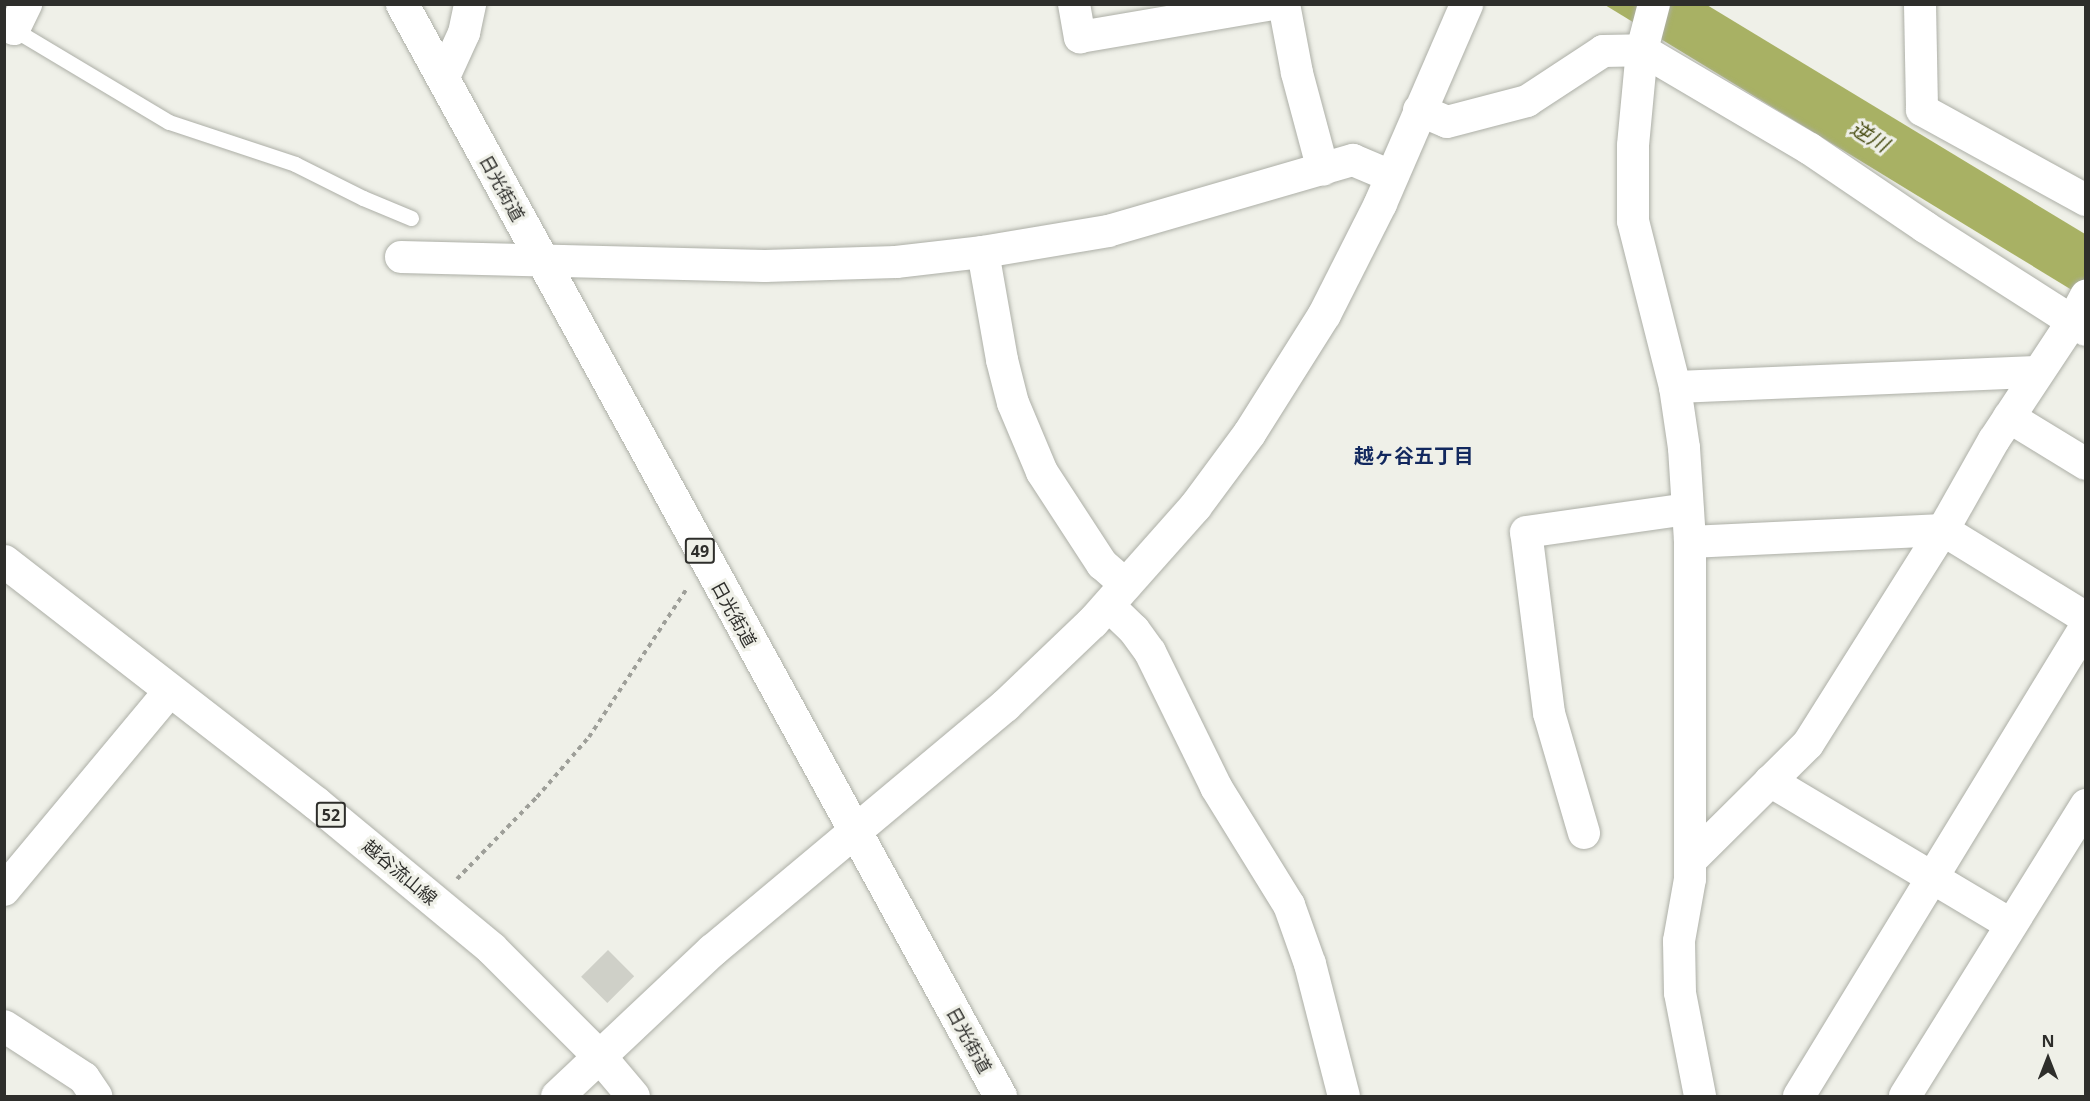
<!DOCTYPE html>
<html>
<head>
<meta charset="utf-8">
<style>
  body { margin:0 }
  #map { position:relative; width:2090px; height:1101px; overflow:hidden; background:#eff0e8; font-family:"Open Sans","Noto Sans JP",sans-serif }
  div>[style] { position:absolute }
  .water>* { inset:0; background:#a8b164 }
  .building>* { inset:0; background:#cfd0c8; transform-origin:0 0 }
  .path>* { height:4px; margin-top:-2px; transform-origin:0; background:repeating-linear-gradient(90deg,#9e9f99 0 4.5px,transparent 0 9px) }
  .roads { filter:drop-shadow(0 0 2px #adafa7) drop-shadow(0 0 2px #adafa7) }
  .service>* { height:15px; margin:-7.5px; padding:0 7.5px; transform-origin:7.5px; border-radius:7.5px; background:#fff }
  .minor>* { height:32px; margin:-16px; padding:0 16px; transform-origin:16px; border-radius:16px; background:#fff }
  .tertiary>* { height:33px; margin:-16.5px; padding:0 16.5px; transform-origin:16.5px; border-radius:16.5px; background:#fff }
  .primary>* { height:33px; margin:-16.5px; padding:0 16.5px; transform-origin:16.5px; border-radius:16.5px; background:#fff }
  span { translate:-50% -50%; white-space:nowrap; text-align:center; line-height:1.15; -webkit-text-stroke:6px #eff0e8; paint-order:stroke }
  .shield-label span { padding:2px 4px; background:#eff0e8; border:2px solid; border-radius:4px; -webkit-text-stroke-width:0 }
  .shield-label { font-size:16px; color:#2e2e2b; font-weight:700 }
  .street-label { font-size:18px; color:#2e2e2b }
  .water-label { font-size:20px; color:#464b11; font-style:italic }
  .neighbourhood-label { font-size:20px; color:#12285e; font-weight:700 }
  .frame { position:absolute; inset:0; border:6px solid #2e2e2b; pointer-events:none }
  .north { position:absolute; left:2018px; top:1029px; width:60px; height:60px; -webkit-text-stroke:4px #eff0e8; paint-order:stroke; rotate:0deg; font-size:16px; font-weight:700; line-height:24px; text-align:center; color:#2e2e2b }
  .north::after { content:''; display:block; margin:auto; width:21px; height:27px; background:#2e2e2b; clip-path:polygon(50% 0,100% 100%,50% 72%,0 100%) }
</style>
</head>
<body>
<div id="map">
  <div class="water">
    <i style="clip-path:polygon(1605px 5px,1707px 5px,2085px 234px,2085px 298px)"></i>
  </div>
  <div class="building">
    <i style="left:608px;top:950px;width:37px;height:38px;rotate:45deg"></i>
  </div>
  <div class="path">
    <i style="left:457px;top:879px;width:115px;rotate:-45.7deg"></i>
    <i style="left:537px;top:797px;width:79px;rotate:-49.1deg"></i>
    <i style="left:589px;top:737px;width:176px;rotate:-56.6deg"></i>
  </div>
  <div class="roads">
    <div class="service">
      <i style="left:10px;top:27px;width:185px;rotate:30.9deg"></i>
      <i style="left:169px;top:122px;width:133px;rotate:18.4deg"></i>
      <i style="left:295px;top:164px;width:76px;rotate:26.6deg"></i>
      <i style="left:363px;top:198px;width:52px;rotate:22.6deg"></i>
    </div>
    <div class="minor">
      <i style="left:1074px;top:4px;width:34px;rotate:80deg"></i>
      <i style="left:1080px;top:37px;width:196px;rotate:-9.7deg"></i>
      <i style="left:1284px;top:4px;width:70px;rotate:79.3deg"></i>
      <i style="left:1297px;top:73px;width:100px;rotate:75deg"></i>
      <i style="left:1654px;top:4px;width:48px;rotate:104.6deg"></i>
      <i style="left:1642px;top:50px;width:96px;rotate:95.4deg"></i>
      <i style="left:1633px;top:146px;width:75px;rotate:90deg"></i>
      <i style="left:1633px;top:221px;width:171px;rotate:75.8deg"></i>
      <i style="left:1675px;top:387px;width:62px;rotate:81.6deg"></i>
      <i style="left:1684px;top:448px;width:94px;rotate:86.3deg"></i>
      <i style="left:1690px;top:542px;width:337px;rotate:90deg"></i>
      <i style="left:1690px;top:879px;width:63px;rotate:100.1deg"></i>
      <i style="left:1679px;top:941px;width:52px;rotate:88.9deg"></i>
      <i style="left:1680px;top:993px;width:105px;rotate:79deg"></i>
      <i style="left:1920px;top:4px;width:106px;rotate:88.9deg"></i>
      <i style="left:1922px;top:110px;width:187px;rotate:28.8deg"></i>
      <i style="left:14px;top:29px;width:28px;rotate:-64deg"></i>
      <i style="left:443px;top:79px;width:51px;rotate:-65.5deg"></i>
      <i style="left:464px;top:33px;width:30px;rotate:-78deg"></i>
      <i style="left:1419px;top:110px;width:30px;rotate:23deg"></i>
      <i style="left:1447px;top:122px;width:83px;rotate:-14.7deg"></i>
      <i style="left:1527px;top:101px;width:91px;rotate:-33.3deg"></i>
      <i style="left:1603px;top:51px;width:39px;rotate:-1deg"></i>
      <i style="left:1642px;top:50px;width:195px;rotate:30.5deg"></i>
      <i style="left:1810px;top:149px;width:139px;rotate:34.1deg"></i>
      <i style="left:1925px;top:227px;width:191px;rotate:32.6deg"></i>
      <i style="left:983px;top:252px;width:110px;rotate:80deg"></i>
      <i style="left:1002px;top:360px;width:44px;rotate:75.7deg"></i>
      <i style="left:1013px;top:403px;width:75px;rotate:67.2deg"></i>
      <i style="left:1042px;top:472px;width:110px;rotate:56.9deg"></i>
      <i style="left:1102px;top:564px;width:32px;rotate:41deg"></i>
      <i style="left:401px;top:257px;width:364px;rotate:1.4deg"></i>
      <i style="left:765px;top:266px;width:131px;rotate:-1.7deg"></i>
      <i style="left:896px;top:262px;width:88px;rotate:-6.6deg"></i>
      <i style="left:983px;top:252px;width:127px;rotate:-9.5deg"></i>
      <i style="left:1108px;top:231px;width:255px;rotate:-16.2deg"></i>
      <i style="left:1353px;top:160px;width:41px;rotate:22.8deg"></i>
      <i style="left:1675px;top:387px;width:363px;rotate:-2.4deg"></i>
      <i style="left:2009px;top:417px;width:90px;rotate:31.4deg"></i>
      <i style="left:1690px;top:542px;width:253px;rotate:-2.7deg"></i>
      <i style="left:1943px;top:530px;width:168px;rotate:31.6deg"></i>
      <i style="left:1108px;top:605px;width:36px;rotate:44deg"></i>
      <i style="left:1134px;top:630px;width:27px;rotate:54deg"></i>
      <i style="left:1150px;top:652px;width:150px;rotate:63.9deg"></i>
      <i style="left:1216px;top:787px;width:139px;rotate:58.3deg"></i>
      <i style="left:1289px;top:905px;width:63px;rotate:70.4deg"></i>
      <i style="left:1310px;top:964px;width:136px;rotate:75.6deg"></i>
      <i style="left:1770px;top:781px;width:279px;rotate:30.8deg"></i>
      <i style="left:1584px;top:833px;width:125px;rotate:-106.3deg"></i>
      <i style="left:1549px;top:713px;width:182px;rotate:-97.2deg"></i>
      <i style="left:1526px;top:532px;width:163px;rotate:-8.1deg"></i>
      <i style="left:1690px;top:861px;width:166px;rotate:-44.8deg"></i>
      <i style="left:1808px;top:744px;width:253px;rotate:-57.8deg"></i>
      <i style="left:1943px;top:530px;width:103px;rotate:-60.5deg"></i>
      <i style="left:1994px;top:440px;width:141px;rotate:-56.5deg"></i>
      <i style="left:2072px;top:322px;width:30px;rotate:-62deg"></i>
      <i style="left:4px;top:890px;width:259px;rotate:-50.2deg"></i>
      <i style="left:4px;top:1026px;width:95px;rotate:33deg"></i>
      <i style="left:84px;top:1078px;width:22px;rotate:56deg"></i>
      <i style="left:1799px;top:1096px;width:551px;rotate:-58.59deg"></i>
      <i style="left:1905px;top:1096px;width:343px;rotate:-58.1deg"></i>
    </div>
    <div class="tertiary">
      <i style="left:557px;top:1096px;width:213px;rotate:-43.3deg"></i>
      <i style="left:712px;top:950px;width:382px;rotate:-39.9deg"></i>
      <i style="left:1005px;top:705px;width:120px;rotate:-43.7deg"></i>
      <i style="left:1092px;top:622px;width:155px;rotate:-48.4deg"></i>
      <i style="left:1195px;top:506px;width:91px;rotate:-53.5deg"></i>
      <i style="left:1249px;top:433px;width:141px;rotate:-57.8deg"></i>
      <i style="left:1324px;top:314px;width:124px;rotate:-63.2deg"></i>
      <i style="left:1380px;top:203px;width:217px;rotate:-66.6deg"></i>
    </div>
    <div class="primary">
      <i style="left:402px;top:4px;width:1245px;rotate:61.29deg"></i>
      <i style="left:4px;top:561px;width:395px;rotate:37.8deg"></i>
      <i style="left:316px;top:803px;width:227px;rotate:39.6deg"></i>
      <i style="left:491px;top:948px;width:154px;rotate:45deg"></i>
      <i style="left:600px;top:1057px;width:51px;rotate:49.8deg"></i>
    </div>
  </div>
  <div class="shield-label">
    <span style="left:700px;top:551px">49</span>
    <span style="left:331px;top:815px">52</span>
  </div>
  <div class="street-label">
    <span style="left:502px;top:188px;rotate:61deg">日光街道</span>
    <span style="left:734px;top:614px;rotate:61deg">日光街道</span>
    <span style="left:400px;top:872px;rotate:40deg">越谷流山線</span>
    <span style="left:969px;top:1040px;rotate:61deg">日光街道</span>
  </div>
  <div class="water-label">
    <span style="left:1870px;top:136px;rotate:31deg">逆川</span>
  </div>
  <div class="neighbourhood-label">
    <span style="left:1414px;top:455px">越ヶ谷五丁目</span>
  </div>
  <div class="frame"></div>
  <div class="north">N</div>
</div>
</body>
</html>
